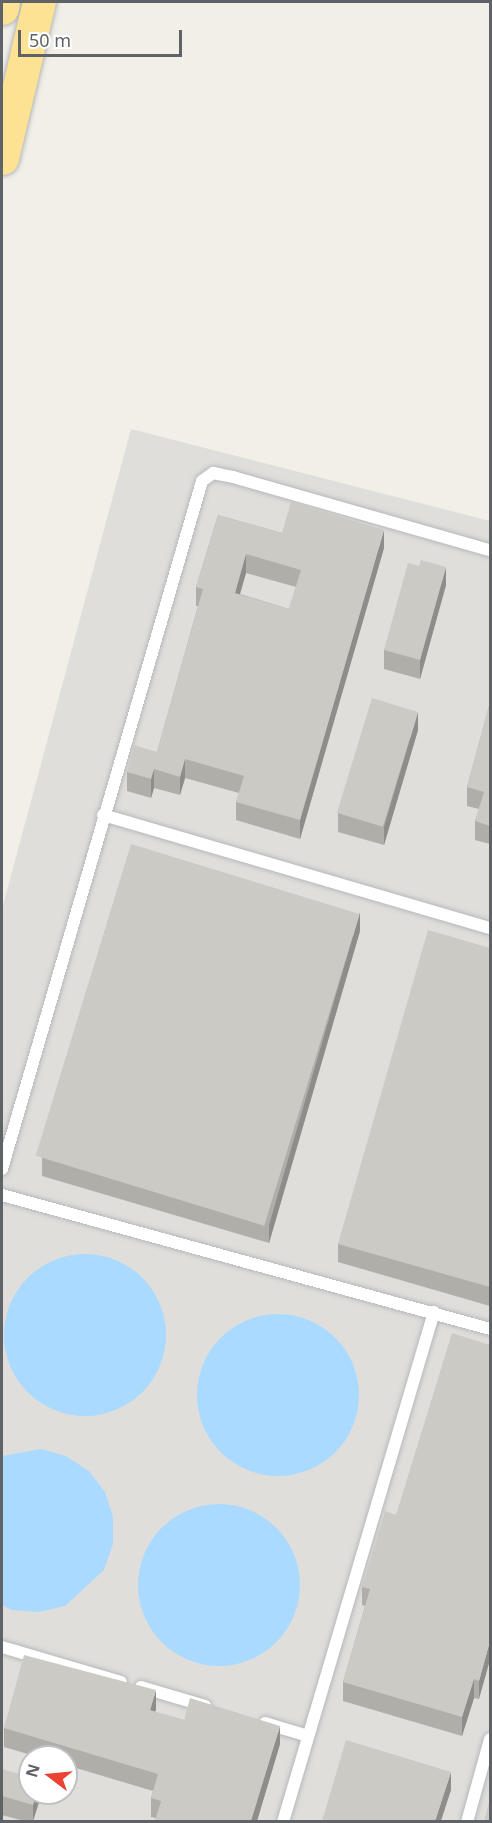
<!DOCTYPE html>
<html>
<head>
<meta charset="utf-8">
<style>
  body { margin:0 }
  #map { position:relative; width:492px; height:1823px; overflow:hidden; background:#f1efe8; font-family:"Noto Sans",sans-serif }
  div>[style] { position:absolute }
  .industrial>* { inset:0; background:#e0deda }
  .water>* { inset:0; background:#aadaff }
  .round { border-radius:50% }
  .roads { filter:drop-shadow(0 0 2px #b5b8bc) drop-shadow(0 0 2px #b5b8bc) }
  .lane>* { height:12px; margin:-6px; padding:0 6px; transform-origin:6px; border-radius:6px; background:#fff }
  .highway>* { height:33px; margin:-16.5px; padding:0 16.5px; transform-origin:16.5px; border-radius:16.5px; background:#fde293 }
  .wall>* { inset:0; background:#afaea9 }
  .shaded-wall>* { inset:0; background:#8f8d8a }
  .building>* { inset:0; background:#cccac5; transform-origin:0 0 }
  span { translate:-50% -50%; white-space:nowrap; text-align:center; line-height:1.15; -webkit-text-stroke:5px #fff; paint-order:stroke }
  .frame { position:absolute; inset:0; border:3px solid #5f6368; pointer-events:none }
  .north { position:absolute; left:18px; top:1745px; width:60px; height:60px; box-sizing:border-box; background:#fff; border:2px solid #bfc1c3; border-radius:50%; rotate:286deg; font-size:16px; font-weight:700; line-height:24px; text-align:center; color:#5f6368 }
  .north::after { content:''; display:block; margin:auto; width:21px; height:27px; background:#ea4335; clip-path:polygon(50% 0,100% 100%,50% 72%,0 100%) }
  .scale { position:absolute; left:18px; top:30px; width:164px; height:27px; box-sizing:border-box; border:3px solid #5f6368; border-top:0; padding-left:8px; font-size:18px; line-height:21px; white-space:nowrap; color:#5f6368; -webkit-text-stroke:4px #fff; paint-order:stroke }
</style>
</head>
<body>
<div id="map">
  <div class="industrial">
    <i style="clip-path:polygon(evenodd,131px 429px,490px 521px,490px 1821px,2px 1822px,2px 909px,131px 429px,30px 1757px,66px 1757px,66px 1793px,30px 1793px,30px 1757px)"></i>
  </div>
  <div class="water">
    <i class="round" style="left:4px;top:1254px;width:162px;height:162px"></i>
    <i class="round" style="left:197px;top:1314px;width:162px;height:162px"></i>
    <i style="clip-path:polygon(41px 1449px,66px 1456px,89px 1471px,105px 1492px,113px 1517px,113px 1544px,104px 1570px,65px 1606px,39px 1612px,12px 1610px,2px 1605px,2px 1456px)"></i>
    <i class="round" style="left:138px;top:1504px;width:162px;height:162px"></i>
  </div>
  <div class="roads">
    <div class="lane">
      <i style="left:103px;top:815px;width:403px;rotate:16.3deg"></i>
      <i style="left:2px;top:1169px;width:716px;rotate:-73.79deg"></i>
      <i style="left:202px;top:481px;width:14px;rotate:-36deg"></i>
      <i style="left:213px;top:473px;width:20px;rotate:11deg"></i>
      <i style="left:233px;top:477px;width:267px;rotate:15.9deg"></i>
      <i style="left:2px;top:1195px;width:506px;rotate:15.35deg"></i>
      <i style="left:2px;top:1647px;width:124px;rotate:16.4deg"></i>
      <i style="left:141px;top:1687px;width:67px;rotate:16.5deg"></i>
      <i style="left:265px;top:1723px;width:45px;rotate:16.8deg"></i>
      <i style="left:283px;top:1822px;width:532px;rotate:-73.51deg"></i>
      <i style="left:467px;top:1822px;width:86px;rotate:-74.5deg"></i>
    </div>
    <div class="highway">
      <i style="left:2px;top:8px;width:6px;rotate:-81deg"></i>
      <i style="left:2px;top:158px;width:160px;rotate:-76.7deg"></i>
    </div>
  </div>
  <div class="wall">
    <i style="clip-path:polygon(evenodd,218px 515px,282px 533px,384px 548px,300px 839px,236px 820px,236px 802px,239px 793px,185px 778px,180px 795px,154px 788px,151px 798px,127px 791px,127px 772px,157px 752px,198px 606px,196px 606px,196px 587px,218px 515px,246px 573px,296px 587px,289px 609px,240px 594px,246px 573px)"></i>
    <i style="clip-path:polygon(419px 566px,446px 585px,420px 679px,384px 669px,384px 650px)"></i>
    <i style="clip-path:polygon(490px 702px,490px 844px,475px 840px,475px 821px,479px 809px,467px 806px,467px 787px)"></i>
    <i style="clip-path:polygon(418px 730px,384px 845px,338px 832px,338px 813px)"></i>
    <i style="clip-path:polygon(360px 931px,269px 1243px,42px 1176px,42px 1158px)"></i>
    <i style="clip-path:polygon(490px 948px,490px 1306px,338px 1262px,338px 1244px)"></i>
    <i style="clip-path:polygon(490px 1345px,479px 1699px,474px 1698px,462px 1736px,343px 1701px,343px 1682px,365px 1606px,362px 1605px,362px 1587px,396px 1515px)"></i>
    <i style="clip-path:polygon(156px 1709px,155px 1712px,184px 1720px,280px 1744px,257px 1821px,155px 1821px,156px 1818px,151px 1817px,151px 1798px,153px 1791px,66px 1765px,66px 1757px,38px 1757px,4px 1747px,4px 1728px)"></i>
    <i style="clip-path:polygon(2px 1769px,40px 1793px,40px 1799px,33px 1821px,24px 1821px,2px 1815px)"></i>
  </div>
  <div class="shaded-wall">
    <i style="clip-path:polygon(384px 530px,384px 548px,300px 839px,300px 820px)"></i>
    <i style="clip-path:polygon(246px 554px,246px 573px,235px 611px,235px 593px)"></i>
    <i style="clip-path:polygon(446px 567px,446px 585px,420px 679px,420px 660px)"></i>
    <i style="clip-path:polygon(418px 712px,418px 730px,384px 845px,384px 827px)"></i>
    <i style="clip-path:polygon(185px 759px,185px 778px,180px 795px,180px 777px)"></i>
    <i style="clip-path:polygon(154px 769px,154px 788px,151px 798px,151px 779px)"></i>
    <i style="clip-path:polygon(360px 912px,360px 931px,269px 1243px,269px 1225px)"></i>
    <i style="clip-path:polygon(490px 1641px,490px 1660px,479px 1699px,479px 1681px)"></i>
    <i style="clip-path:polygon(474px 1679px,474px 1698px,462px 1736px,462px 1717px)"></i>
    <i style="clip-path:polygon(156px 1690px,156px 1709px,150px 1729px,150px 1710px)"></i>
    <i style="clip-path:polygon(280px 1726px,280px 1744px,257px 1821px,251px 1821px)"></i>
    <i style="clip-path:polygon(451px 1772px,451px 1790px,441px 1821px,435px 1821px)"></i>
    <i style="clip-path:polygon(36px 1793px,40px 1793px,40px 1799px,33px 1821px,33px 1805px)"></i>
  </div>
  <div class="building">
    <i style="clip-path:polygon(evenodd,291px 502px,384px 530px,300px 820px,236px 802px,244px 776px,185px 759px,180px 777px,154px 769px,151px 779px,127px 772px,134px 745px,157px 752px,203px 589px,196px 587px,218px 515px,282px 533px,291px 502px,246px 554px,301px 570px,289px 609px,235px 593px,246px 554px)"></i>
    <i style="clip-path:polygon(421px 560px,446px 567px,420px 660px,384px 650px,408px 563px,419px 566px)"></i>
    <i style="left:372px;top:698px;width:48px;height:120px;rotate:17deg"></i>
    <i style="clip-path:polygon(490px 702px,490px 826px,475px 821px,484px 792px,467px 787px)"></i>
    <i style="left:131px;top:844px;width:239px;height:326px;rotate:17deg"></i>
    <i style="clip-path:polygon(428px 930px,490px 948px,490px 1287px,338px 1244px)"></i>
    <i style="clip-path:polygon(452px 1333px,490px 1345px,490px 1641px,479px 1681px,474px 1679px,462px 1717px,343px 1682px,370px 1589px,362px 1587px,385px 1511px,396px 1515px)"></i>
    <i style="clip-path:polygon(24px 1655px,156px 1690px,150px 1710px,184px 1720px,190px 1698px,280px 1726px,251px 1821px,155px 1821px,161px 1801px,151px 1798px,158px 1774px,4px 1728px)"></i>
    <i style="clip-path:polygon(346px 1740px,451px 1772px,435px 1821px,322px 1821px)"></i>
    <i style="clip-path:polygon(2px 1769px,30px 1777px,30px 1793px,36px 1793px,33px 1805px,2px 1796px)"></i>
    <i style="clip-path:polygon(490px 1799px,490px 1821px,484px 1821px)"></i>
  </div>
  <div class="frame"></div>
  <div class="north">N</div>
  <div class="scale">50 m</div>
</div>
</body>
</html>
